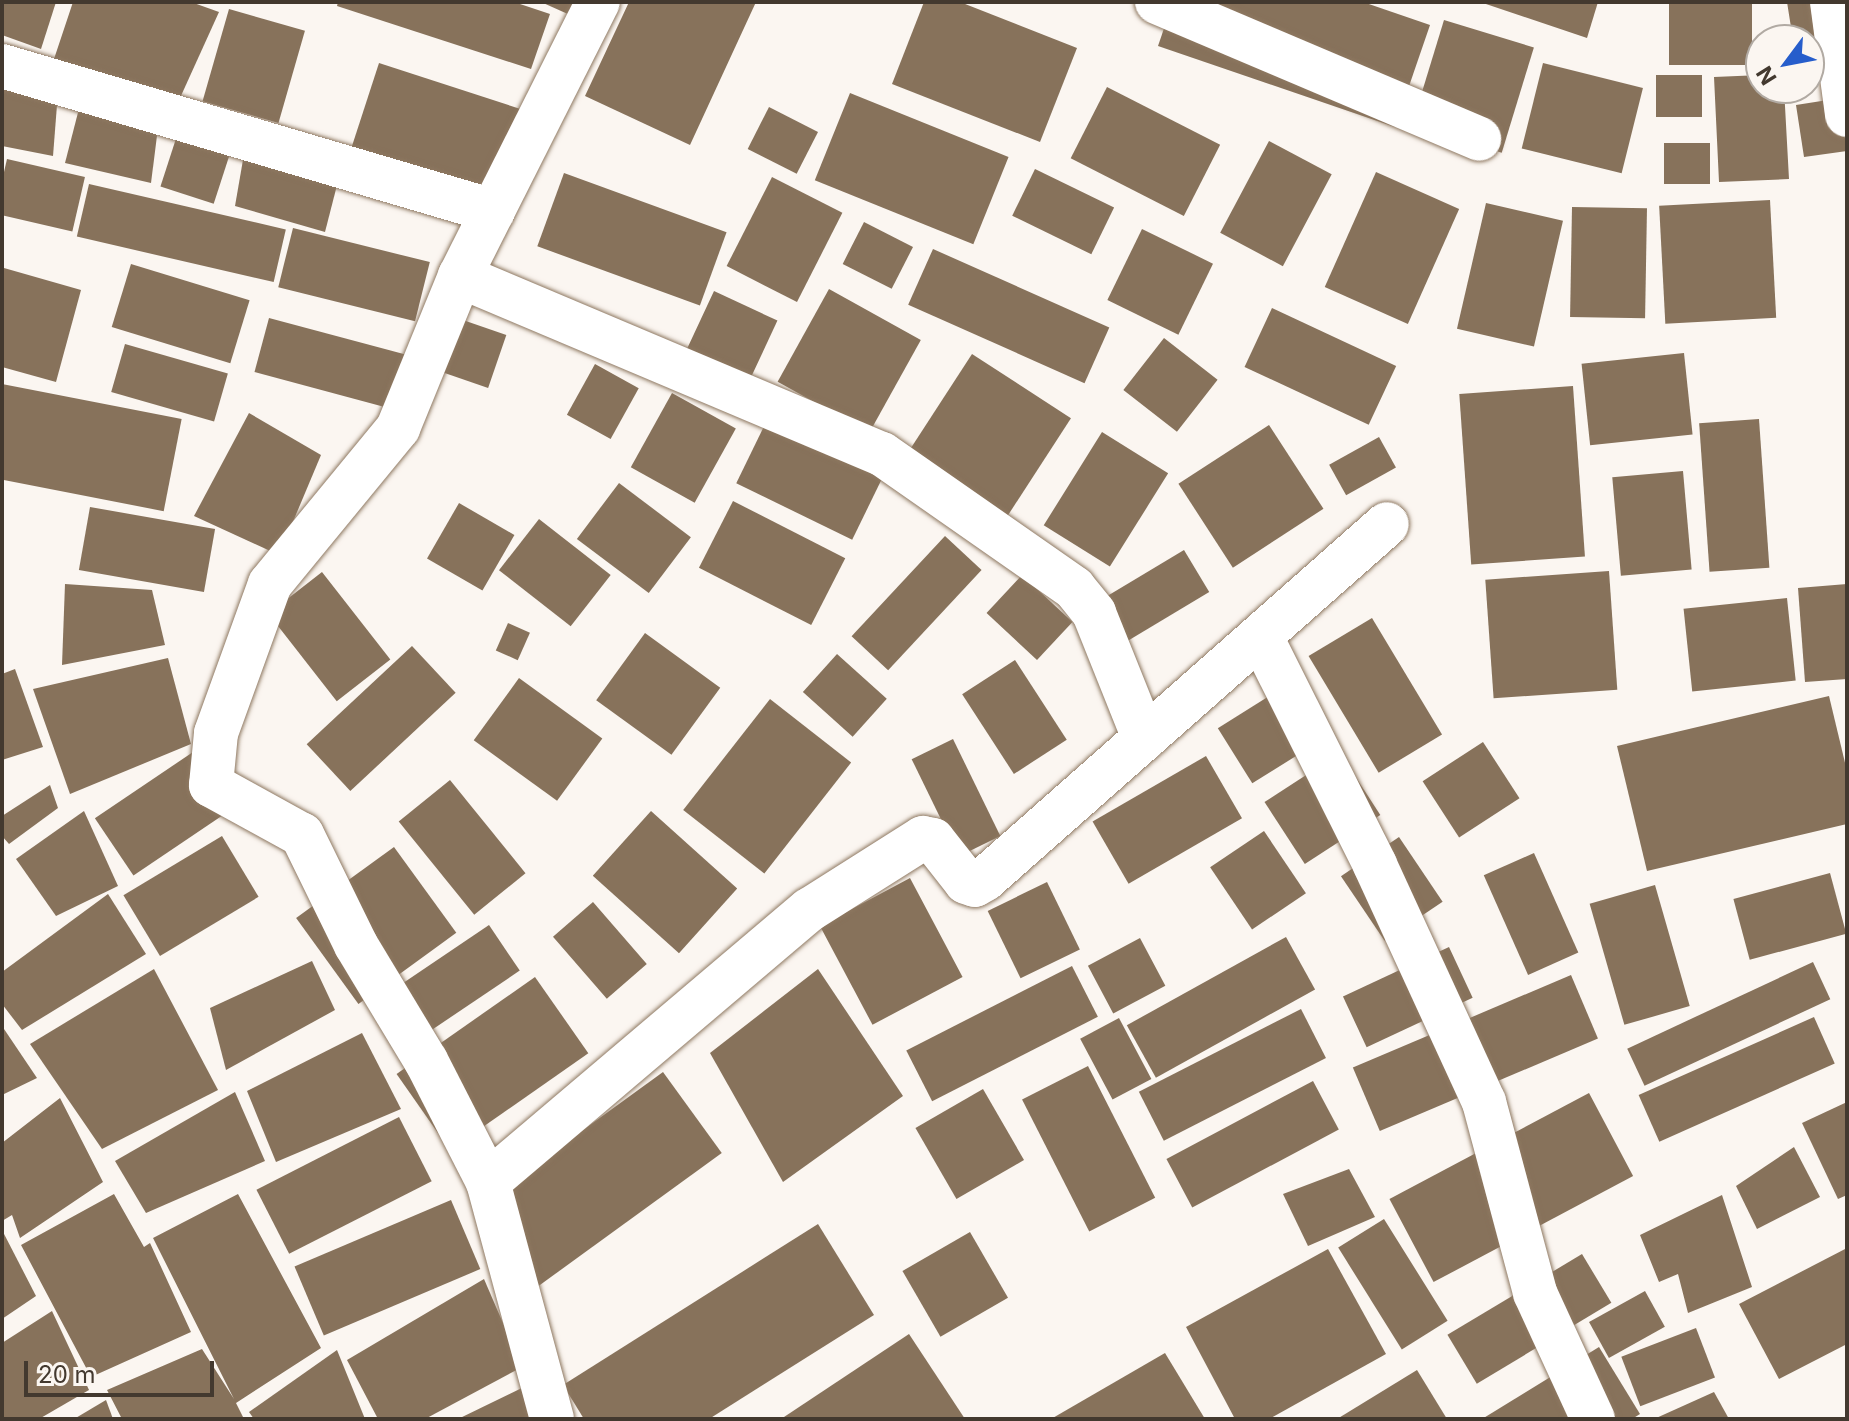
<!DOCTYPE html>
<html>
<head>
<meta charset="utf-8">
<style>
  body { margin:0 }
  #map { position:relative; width:1849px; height:1421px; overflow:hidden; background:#fbf6f1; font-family:Inter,sans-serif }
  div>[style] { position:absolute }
  .building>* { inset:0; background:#87725b; transform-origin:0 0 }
  .roads { filter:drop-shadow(0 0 2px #8e7861) drop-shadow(0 0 2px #8e7861) }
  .minor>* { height:44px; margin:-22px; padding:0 22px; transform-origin:22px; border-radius:22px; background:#fff }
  span { translate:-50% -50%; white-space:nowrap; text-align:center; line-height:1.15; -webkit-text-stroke:8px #fbf6f1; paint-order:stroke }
  .frame { position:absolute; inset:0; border:4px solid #43392f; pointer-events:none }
  .north { position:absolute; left:1745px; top:24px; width:80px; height:80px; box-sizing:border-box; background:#fbf6f1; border:2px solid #b1aaa3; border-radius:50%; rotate:238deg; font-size:22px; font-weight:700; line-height:32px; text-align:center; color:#43392f }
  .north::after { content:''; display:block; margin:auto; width:28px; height:36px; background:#265dcb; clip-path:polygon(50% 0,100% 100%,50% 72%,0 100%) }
  .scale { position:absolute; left:24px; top:1361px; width:190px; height:36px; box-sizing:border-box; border:4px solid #43392f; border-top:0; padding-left:10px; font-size:24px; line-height:28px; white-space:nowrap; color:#43392f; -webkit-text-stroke:6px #fbf6f1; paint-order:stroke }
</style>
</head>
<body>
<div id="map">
  <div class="building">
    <i style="clip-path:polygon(2px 2px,56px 2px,41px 49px,2px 35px)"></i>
    <i style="clip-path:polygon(73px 2px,191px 2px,219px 12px,180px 98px,53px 62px)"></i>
    <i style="clip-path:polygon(338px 2px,514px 2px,550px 14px,531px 69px,337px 6px)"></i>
    <i style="clip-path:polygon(541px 2px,576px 2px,570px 15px)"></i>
    <i style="clip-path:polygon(629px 2px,756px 2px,690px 145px,585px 96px)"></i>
    <i style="clip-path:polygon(924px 2px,960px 2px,1077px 48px,1040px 142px,892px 84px)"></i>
    <i style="clip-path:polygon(1173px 2px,1363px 2px,1430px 25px,1395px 127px,1158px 46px)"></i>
    <i style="clip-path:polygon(1480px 2px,1598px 2px,1587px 38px)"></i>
    <i style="left:1669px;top:2px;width:83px;height:63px"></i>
    <i style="clip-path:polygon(1787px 2px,1847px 2px,1847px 65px,1809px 71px,1809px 40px,1793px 40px)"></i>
    <i style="left:229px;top:9px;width:79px;height:96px;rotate:16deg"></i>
    <i style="left:1444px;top:20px;width:94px;height:110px;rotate:17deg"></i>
    <i style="left:379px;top:63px;width:152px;height:90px;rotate:18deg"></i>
    <i style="left:1543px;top:63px;width:103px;height:88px;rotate:14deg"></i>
    <i style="left:1656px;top:75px;width:46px;height:42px"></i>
    <i style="clip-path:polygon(1761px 75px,1761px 88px,1784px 88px,1789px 179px,1719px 182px,1714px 77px)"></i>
    <i style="clip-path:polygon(2px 80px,58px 92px,53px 156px,2px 146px)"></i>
    <i style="left:1107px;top:87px;width:127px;height:80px;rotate:27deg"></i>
    <i style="left:850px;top:93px;width:171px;height:94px;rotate:22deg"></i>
    <i style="clip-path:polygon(82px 97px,159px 120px,151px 183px,65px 163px)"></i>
    <i style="clip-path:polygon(1847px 97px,1847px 151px,1804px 157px,1796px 105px)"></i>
    <i style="left:769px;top:107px;width:55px;height:47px;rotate:27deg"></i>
    <i style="left:183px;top:117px;width:56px;height:73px;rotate:18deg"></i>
    <i style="clip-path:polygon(248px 131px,346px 150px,325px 232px,235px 206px)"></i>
    <i style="left:1269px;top:141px;width:71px;height:104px;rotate:28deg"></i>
    <i style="left:1664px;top:143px;width:46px;height:41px"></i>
    <i style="left:7px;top:159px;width:80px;height:56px;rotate:13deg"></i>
    <i style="left:1035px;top:169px;width:88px;height:52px;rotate:26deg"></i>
    <i style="left:1376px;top:172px;width:91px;height:126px;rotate:24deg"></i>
    <i style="left:564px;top:173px;width:173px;height:78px;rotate:20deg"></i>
    <i style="left:772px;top:177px;width:79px;height:100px;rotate:27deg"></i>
    <i style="left:89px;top:184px;width:202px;height:54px;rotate:13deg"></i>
    <i style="left:1770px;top:200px;width:118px;height:111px;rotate:87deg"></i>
    <i style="left:1486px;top:203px;width:79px;height:129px;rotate:13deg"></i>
    <i style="left:1572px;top:207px;width:75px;height:110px;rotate:1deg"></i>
    <i style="left:864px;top:222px;width:55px;height:47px;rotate:27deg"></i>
    <i style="left:293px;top:228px;width:141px;height:61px;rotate:14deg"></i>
    <i style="left:1142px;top:229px;width:79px;height:79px;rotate:26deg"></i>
    <i style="left:933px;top:249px;width:193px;height:61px;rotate:24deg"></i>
    <i style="left:131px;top:264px;width:124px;height:66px;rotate:17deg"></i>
    <i style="clip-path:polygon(4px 268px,81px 290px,56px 382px,2px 367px)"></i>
    <i style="left:829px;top:289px;width:105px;height:106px;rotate:29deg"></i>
    <i style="left:714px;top:291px;width:70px;height:64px;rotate:25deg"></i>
    <i style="left:1272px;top:308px;width:137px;height:65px;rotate:25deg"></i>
    <i style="left:269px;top:318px;width:151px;height:56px;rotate:15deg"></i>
    <i style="left:460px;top:319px;width:49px;height:56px;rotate:19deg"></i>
    <i style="left:1164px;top:338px;width:68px;height:66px;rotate:38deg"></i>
    <i style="left:125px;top:344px;width:107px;height:50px;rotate:16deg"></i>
    <i style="left:1684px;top:353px;width:82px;height:103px;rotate:84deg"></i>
    <i style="left:972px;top:354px;width:118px;height:122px;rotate:33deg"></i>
    <i style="left:595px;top:364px;width:50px;height:58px;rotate:29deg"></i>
    <i style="left:2px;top:384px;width:183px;height:94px;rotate:11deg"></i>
    <i style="left:1573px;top:386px;width:171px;height:114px;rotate:86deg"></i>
    <i style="left:672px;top:393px;width:73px;height:85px;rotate:29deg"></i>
    <i style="clip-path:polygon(249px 413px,321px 455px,279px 555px,194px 516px)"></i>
    <i style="left:770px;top:414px;width:129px;height:77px;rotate:26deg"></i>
    <i style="left:1759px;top:419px;width:149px;height:60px;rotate:86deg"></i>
    <i style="left:1269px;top:425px;width:100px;height:108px;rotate:57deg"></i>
    <i style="left:1102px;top:432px;width:78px;height:110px;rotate:32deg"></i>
    <i style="left:1379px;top:437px;width:35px;height:57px;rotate:61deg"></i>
    <i style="left:1683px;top:471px;width:99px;height:71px;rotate:85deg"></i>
    <i style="left:619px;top:483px;width:90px;height:70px;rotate:37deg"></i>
    <i style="left:733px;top:501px;width:126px;height:75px;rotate:27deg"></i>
    <i style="left:459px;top:503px;width:64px;height:64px;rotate:30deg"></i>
    <i style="left:90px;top:507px;width:127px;height:64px;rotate:10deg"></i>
    <i style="left:539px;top:519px;width:91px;height:65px;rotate:38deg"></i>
    <i style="left:945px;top:536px;width:50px;height:137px;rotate:43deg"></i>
    <i style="left:1184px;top:550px;width:49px;height:107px;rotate:59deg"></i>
    <i style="left:1609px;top:571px;width:119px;height:124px;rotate:86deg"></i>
    <i style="left:322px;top:572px;width:111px;height:68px;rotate:52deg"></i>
    <i style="left:1022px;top:575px;width:69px;height:52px;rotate:43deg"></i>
    <i style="clip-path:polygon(65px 584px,152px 590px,165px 645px,62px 665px)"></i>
    <i style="clip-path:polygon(1847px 584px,1847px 679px,1805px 682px,1798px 588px)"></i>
    <i style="left:1787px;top:598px;width:83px;height:104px;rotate:84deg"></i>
    <i style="left:1372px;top:618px;width:136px;height:74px;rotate:59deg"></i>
    <i style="left:508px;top:623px;width:24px;height:30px;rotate:24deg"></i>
    <i style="left:645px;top:633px;width:93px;height:83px;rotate:36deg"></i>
    <i style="left:412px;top:646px;width:64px;height:144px;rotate:47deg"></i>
    <i style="left:837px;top:654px;width:67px;height:51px;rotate:42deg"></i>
    <i style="clip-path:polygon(168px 658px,191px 744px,70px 794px,33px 689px)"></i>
    <i style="left:1015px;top:660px;width:95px;height:63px;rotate:57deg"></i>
    <i style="clip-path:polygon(15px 669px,43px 747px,2px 760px,2px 674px)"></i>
    <i style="left:519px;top:678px;width:103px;height:77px;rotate:36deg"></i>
    <i style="left:1295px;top:680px;width:65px;height:91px;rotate:58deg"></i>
    <i style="clip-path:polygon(1829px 696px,1847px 771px,1847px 824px,1647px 871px,1617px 746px)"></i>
    <i style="left:770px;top:699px;width:103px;height:141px;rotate:38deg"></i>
    <i style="left:953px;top:739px;width:108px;height:46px;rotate:64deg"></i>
    <i style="left:1483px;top:742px;width:67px;height:72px;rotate:57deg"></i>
    <i style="left:196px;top:750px;width:69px;height:122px;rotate:56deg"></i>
    <i style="left:1340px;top:753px;width:74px;height:90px;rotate:57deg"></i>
    <i style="left:1206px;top:756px;width:72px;height:131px;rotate:60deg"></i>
    <i style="left:450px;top:780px;width:120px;height:66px;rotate:51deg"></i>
    <i style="clip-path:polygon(50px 785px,58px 808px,9px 844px,2px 836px,2px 816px)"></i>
    <i style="clip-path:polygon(84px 811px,118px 886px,56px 916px,16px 859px)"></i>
    <i style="left:651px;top:811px;width:116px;height:87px;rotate:42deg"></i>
    <i style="left:1264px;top:831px;width:75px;height:65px;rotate:56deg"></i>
    <i style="left:222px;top:836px;width:71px;height:115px;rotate:59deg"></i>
    <i style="left:1399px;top:837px;width:78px;height:70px;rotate:56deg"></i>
    <i style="left:394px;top:847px;width:106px;height:121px;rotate:54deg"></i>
    <i style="left:1534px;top:853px;width:109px;height:55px;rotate:66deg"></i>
    <i style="left:1830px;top:873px;width:63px;height:100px;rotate:75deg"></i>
    <i style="left:910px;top:878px;width:112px;height:102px;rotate:62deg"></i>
    <i style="left:1047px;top:882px;width:75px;height:66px;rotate:64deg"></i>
    <i style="left:1655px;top:885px;width:126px;height:68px;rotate:74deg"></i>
    <i style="clip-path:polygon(108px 894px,146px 954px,22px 1030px,2px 1004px,2px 972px)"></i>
    <i style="left:593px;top:902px;width:82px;height:53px;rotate:49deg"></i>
    <i style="left:489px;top:925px;width:55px;height:108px;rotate:56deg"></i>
    <i style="left:1286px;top:937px;width:60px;height:182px;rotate:61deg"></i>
    <i style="left:1140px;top:938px;width:54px;height:59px;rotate:62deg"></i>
    <i style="left:1449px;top:947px;width:56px;height:117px;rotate:65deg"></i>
    <i style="clip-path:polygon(312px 961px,335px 1010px,226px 1070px,210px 1008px)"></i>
    <i style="left:1813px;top:962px;width:41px;height:205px;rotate:65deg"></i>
    <i style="left:1072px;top:966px;width:57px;height:186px;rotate:63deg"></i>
    <i style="clip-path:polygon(154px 969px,218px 1090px,102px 1149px,30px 1044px)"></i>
    <i style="clip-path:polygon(818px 969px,903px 1096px,783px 1182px,710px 1053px)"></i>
    <i style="left:1571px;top:975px;width:69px;height:237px;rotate:67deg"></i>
    <i style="left:535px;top:977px;width:93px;height:169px;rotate:55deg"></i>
    <i style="left:1301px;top:1009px;width:55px;height:182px;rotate:63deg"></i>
    <i style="left:1814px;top:1017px;width:51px;height:192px;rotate:66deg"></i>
    <i style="left:1119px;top:1018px;width:69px;height:44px;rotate:62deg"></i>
    <i style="clip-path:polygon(2px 1026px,37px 1078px,2px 1095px)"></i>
    <i style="clip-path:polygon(362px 1033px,401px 1109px,276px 1162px,247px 1091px)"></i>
    <i style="left:1088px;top:1066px;width:148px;height:74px;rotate:63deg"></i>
    <i style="left:663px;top:1072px;width:100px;height:235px;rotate:54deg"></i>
    <i style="left:1313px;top:1081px;width:55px;height:166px;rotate:62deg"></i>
    <i style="left:983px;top:1089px;width:82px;height:78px;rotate:60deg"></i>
    <i style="clip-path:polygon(235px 1092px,265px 1161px,146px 1213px,115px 1161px)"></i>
    <i style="left:1589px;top:1093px;width:94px;height:226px;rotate:62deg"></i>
    <i style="clip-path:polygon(60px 1098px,103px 1182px,20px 1238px,12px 1215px,2px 1221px,2px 1143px)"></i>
    <i style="clip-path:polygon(1847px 1102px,1847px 1195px,1838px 1199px,1802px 1123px)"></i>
    <i style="left:399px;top:1117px;width:72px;height:160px;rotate:63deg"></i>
    <i style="clip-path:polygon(1794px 1147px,1820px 1197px,1757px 1229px,1736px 1186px)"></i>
    <i style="clip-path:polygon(1349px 1169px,1375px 1217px,1308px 1246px,1283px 1194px)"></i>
    <i style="clip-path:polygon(114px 1194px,144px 1247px,150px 1243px,191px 1332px,91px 1377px,21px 1245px)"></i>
    <i style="clip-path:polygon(238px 1194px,321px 1348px,236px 1403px,244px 1419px,122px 1419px,107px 1390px,202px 1349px,234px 1399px,153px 1238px)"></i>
    <i style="clip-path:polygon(1722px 1195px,1752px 1287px,1688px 1313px,1678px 1274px,1659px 1282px,1640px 1235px)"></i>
    <i style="left:451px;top:1200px;width:75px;height:170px;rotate:67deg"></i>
    <i style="left:1384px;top:1219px;width:120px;height:54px;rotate:58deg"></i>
    <i style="clip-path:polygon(818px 1224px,874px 1315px,709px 1419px,584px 1419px,563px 1385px)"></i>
    <i style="clip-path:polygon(2px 1230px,36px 1296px,2px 1319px)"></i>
    <i style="left:970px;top:1232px;width:76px;height:78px;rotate:60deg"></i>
    <i style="clip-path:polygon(1847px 1248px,1847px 1344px,1779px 1379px,1739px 1304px)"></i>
    <i style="clip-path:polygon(1328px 1249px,1386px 1354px,1269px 1419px,1235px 1419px,1186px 1327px)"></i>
    <i style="left:1582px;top:1254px;width:57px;height:157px;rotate:59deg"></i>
    <i style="clip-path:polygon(484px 1279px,522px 1367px,425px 1419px,378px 1419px,347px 1360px)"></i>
    <i style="left:1645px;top:1291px;width:41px;height:64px;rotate:61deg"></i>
    <i style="clip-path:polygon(52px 1311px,89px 1390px,39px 1419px,2px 1419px,2px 1343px)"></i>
    <i style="left:1696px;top:1328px;width:53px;height:80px;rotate:69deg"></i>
    <i style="clip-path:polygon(909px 1334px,965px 1419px,781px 1419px)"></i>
    <i style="clip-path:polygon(1599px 1347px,1640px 1414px,1632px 1419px,1482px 1419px)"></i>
    <i style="clip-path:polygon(337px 1350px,365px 1419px,254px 1419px,249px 1412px)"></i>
    <i style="clip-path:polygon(1165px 1353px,1205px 1419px,1051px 1419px)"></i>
    <i style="clip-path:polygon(1417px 1370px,1447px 1419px,1337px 1419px)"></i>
    <i style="clip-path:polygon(530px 1384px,539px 1419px,458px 1419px)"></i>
    <i style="clip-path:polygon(1714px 1392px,1729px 1419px,1654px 1419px)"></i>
    <i style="clip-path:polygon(106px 1400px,113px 1419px,74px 1419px)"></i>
  </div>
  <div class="roads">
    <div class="minor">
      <i style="left:1157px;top:2px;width:350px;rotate:23deg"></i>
      <i style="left:1832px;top:2px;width:114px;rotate:82.4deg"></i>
      <i style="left:2px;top:66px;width:512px;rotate:16.45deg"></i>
      <i style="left:460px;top:276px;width:458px;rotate:22.9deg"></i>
      <i style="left:882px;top:454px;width:234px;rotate:34.9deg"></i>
      <i style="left:1074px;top:588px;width:32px;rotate:51deg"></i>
      <i style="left:1094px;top:613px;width:135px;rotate:68.2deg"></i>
      <i style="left:1261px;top:637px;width:255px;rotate:63.4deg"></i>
      <i style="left:1375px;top:865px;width:261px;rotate:65.3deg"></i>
      <i style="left:1484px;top:1102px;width:198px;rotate:75deg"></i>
      <i style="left:1535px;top:1293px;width:139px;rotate:65.3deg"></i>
      <i style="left:488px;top:1182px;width:421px;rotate:-40.3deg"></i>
      <i style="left:809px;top:910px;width:135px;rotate:-32.3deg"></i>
      <i style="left:923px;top:838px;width:10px;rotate:11deg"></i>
      <i style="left:933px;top:840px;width:53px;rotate:51.8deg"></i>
      <i style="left:966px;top:882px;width:9px;rotate:18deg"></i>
      <i style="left:975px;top:885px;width:12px;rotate:-31deg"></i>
      <i style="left:985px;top:879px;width:536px;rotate:-41.45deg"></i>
      <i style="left:552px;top:1419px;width:245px;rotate:-105.1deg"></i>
      <i style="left:488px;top:1182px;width:136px;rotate:-117.1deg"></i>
      <i style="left:426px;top:1061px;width:135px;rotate:-121.1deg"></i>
      <i style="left:356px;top:945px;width:123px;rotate:-116.1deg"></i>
      <i style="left:302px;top:835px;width:104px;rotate:-151.2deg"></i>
      <i style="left:211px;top:785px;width:52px;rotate:-84.5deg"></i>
      <i style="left:216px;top:733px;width:158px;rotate:-70.1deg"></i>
      <i style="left:270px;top:584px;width:202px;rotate:-50.6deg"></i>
      <i style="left:398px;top:428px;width:164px;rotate:-67.8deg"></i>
      <i style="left:460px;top:276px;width:307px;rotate:-63.3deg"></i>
    </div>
  </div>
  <div class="frame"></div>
  <div class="north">N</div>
  <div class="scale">20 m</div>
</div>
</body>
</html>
